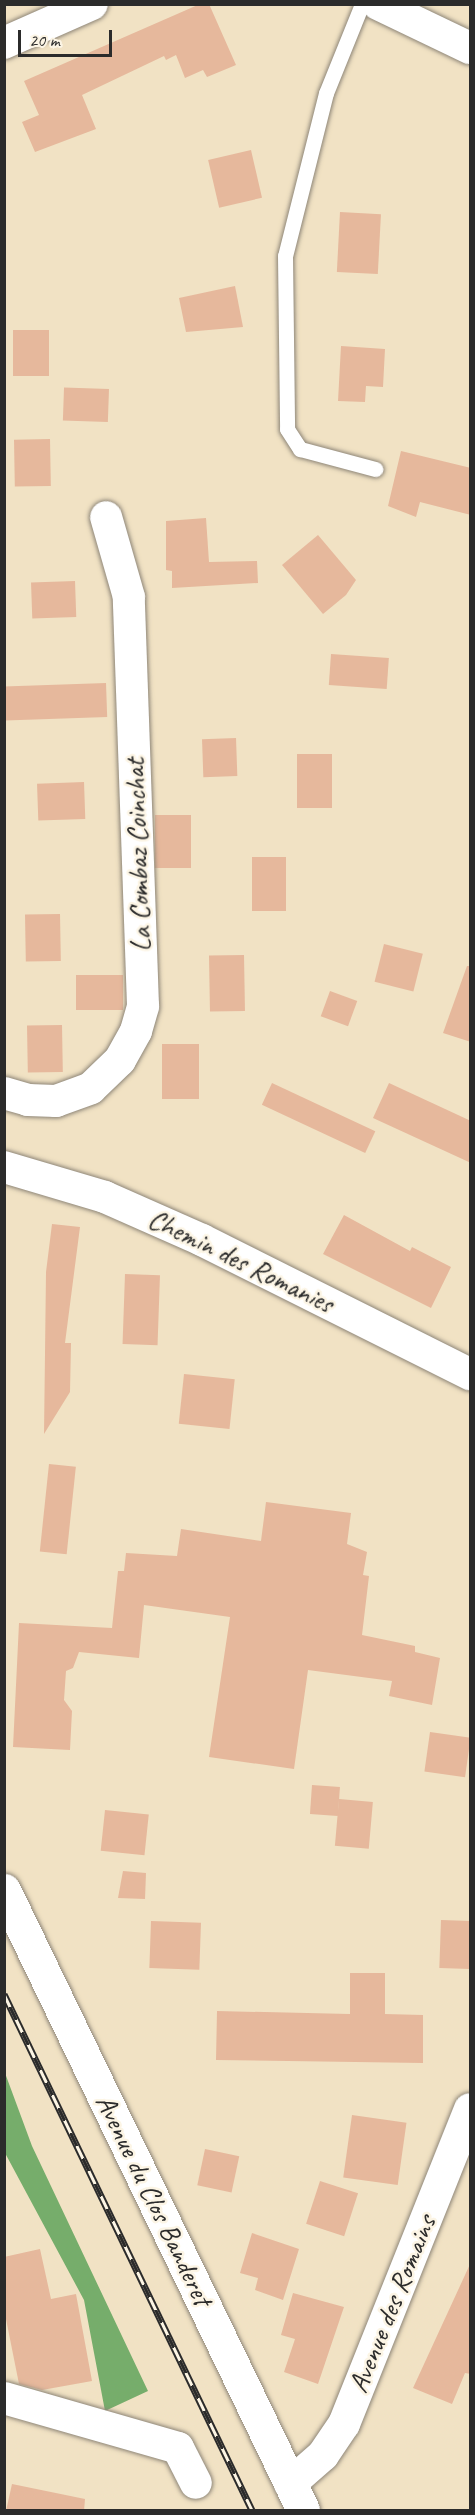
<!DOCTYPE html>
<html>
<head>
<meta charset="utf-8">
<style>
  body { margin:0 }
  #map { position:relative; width:475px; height:2515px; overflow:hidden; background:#f1e2c4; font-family:Caveat,sans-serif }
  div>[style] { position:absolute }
  .forest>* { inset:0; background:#76ad6b }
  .building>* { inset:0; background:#e6b89c; transform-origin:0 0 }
  .roads { filter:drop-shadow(0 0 2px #8e8678) drop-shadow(0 0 2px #8e8678) }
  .service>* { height:15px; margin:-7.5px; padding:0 7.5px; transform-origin:7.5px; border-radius:7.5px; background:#fff }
  .minor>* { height:32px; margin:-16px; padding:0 16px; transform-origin:16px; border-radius:16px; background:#fff }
  .secondary>* { height:33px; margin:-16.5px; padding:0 16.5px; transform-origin:16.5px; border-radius:16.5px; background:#fff }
  .rail>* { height:7px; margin-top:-3.5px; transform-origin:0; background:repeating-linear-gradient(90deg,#fcf5e5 0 14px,#2b2b2b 0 28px); box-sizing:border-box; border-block:2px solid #2b2b2b }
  span { translate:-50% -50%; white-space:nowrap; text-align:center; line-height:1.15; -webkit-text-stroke:5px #fcf5e5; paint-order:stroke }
  .street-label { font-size:28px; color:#2b2b2b }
  .frame { position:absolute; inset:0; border:6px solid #2b2b2b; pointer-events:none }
  .scale { position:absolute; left:18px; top:30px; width:94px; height:27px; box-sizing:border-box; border:3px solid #2b2b2b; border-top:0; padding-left:8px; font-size:18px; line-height:21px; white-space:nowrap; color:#2b2b2b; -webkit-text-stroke:4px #fcf5e5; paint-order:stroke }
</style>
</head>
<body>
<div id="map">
  <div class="forest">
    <i style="clip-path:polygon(5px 2073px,32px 2146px,148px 2391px,105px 2411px,84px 2300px,5px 2153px)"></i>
  </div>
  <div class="building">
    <i style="clip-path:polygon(200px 4px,209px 4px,236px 65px,207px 77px,203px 70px,185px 78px,176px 55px,166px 60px,164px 56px,82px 95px,96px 129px,35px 152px,22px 122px,39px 115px,24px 81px)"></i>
    <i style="left:251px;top:150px;width:49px;height:44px;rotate:77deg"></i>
    <i style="left:340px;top:212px;width:41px;height:60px;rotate:3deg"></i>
    <i style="clip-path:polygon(235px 286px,243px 327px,186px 332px,179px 298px)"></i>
    <i style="left:13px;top:330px;width:36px;height:46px"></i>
    <i style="clip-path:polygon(341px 346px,385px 349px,383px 387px,366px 386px,365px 402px,338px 401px)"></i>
    <i style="left:109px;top:389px;width:33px;height:45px;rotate:92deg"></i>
    <i style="left:50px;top:439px;width:47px;height:36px;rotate:89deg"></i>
    <i style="clip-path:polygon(401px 451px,471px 468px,471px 515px,420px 502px,416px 517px,388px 506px)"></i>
    <i style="clip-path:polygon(206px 518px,209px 562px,257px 561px,258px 583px,172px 588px,172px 571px,166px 570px,166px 521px)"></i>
    <i style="clip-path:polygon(318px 535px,356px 580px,346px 595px,323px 614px,282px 565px)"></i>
    <i style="left:75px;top:581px;width:36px;height:44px;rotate:88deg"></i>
    <i style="left:331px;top:654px;width:58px;height:31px;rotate:4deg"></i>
    <i style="left:106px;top:683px;width:34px;height:102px;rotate:88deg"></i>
    <i style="left:236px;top:738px;width:38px;height:34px;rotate:88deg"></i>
    <i style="left:332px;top:754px;width:54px;height:35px;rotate:90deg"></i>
    <i style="left:84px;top:782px;width:37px;height:47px;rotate:88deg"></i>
    <i style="left:155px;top:815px;width:36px;height:53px"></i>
    <i style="left:252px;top:857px;width:34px;height:54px"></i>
    <i style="left:60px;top:914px;width:47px;height:35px;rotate:89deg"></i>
    <i style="left:384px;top:944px;width:40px;height:39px;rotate:14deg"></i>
    <i style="left:244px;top:955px;width:56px;height:35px;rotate:89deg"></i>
    <i style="clip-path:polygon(467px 966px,471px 966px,471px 1042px,443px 1033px)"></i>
    <i style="left:123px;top:975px;width:35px;height:47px;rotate:90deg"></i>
    <i style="left:330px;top:991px;width:29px;height:27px;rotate:20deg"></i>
    <i style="left:62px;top:1025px;width:47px;height:35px;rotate:89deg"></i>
    <i style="left:199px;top:1044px;width:55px;height:37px;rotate:90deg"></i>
    <i style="left:272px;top:1083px;width:114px;height:24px;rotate:25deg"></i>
    <i style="clip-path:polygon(389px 1083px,471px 1121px,471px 1163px,373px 1118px)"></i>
    <i style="clip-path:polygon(344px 1215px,410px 1251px,412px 1247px,451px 1267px,431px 1308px,323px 1254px)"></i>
    <i style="clip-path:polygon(52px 1224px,80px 1227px,65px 1343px,71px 1343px,70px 1392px,44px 1434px,46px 1272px)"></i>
    <i style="left:125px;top:1274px;width:35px;height:70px;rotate:2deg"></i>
    <i style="left:184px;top:1374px;width:51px;height:50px;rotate:6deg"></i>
    <i style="left:49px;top:1464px;width:27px;height:88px;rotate:6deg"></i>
    <i style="clip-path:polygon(266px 1502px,351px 1513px,347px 1544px,367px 1552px,363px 1575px,369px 1576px,362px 1635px,415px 1646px,415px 1652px,440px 1658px,432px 1705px,389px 1696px,392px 1681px,308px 1670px,294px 1769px,209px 1757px,230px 1617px,144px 1605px,139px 1658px,79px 1652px,73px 1668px,66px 1671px,64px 1700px,72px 1711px,70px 1750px,13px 1747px,19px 1623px,112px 1628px,118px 1571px,124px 1571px,126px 1553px,177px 1556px,181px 1529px,261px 1541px)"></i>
    <i style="left:430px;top:1732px;width:41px;height:40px;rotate:8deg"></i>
    <i style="left:312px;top:1785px;width:28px;height:29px;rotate:4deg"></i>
    <i style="left:339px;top:1799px;width:34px;height:47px;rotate:5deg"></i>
    <i style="left:105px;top:1810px;width:44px;height:41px;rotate:6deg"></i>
    <i style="clip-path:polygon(123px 1871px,146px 1873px,145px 1899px,118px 1898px)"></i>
    <i style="left:441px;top:1920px;width:30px;height:48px;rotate:2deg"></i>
    <i style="left:151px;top:1921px;width:50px;height:47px;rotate:2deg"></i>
    <i style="clip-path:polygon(350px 1973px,385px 1973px,385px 2014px,423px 2015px,423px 2063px,216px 2060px,217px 2011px,350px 2014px)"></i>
    <i style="left:352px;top:2115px;width:55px;height:63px;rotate:8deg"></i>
    <i style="left:205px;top:2149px;width:35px;height:37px;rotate:12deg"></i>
    <i style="left:320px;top:2181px;width:40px;height:45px;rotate:18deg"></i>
    <i style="clip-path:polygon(252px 2233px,299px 2249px,283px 2300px,255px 2290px,258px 2278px,240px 2273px)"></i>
    <i style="clip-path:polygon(40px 2249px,51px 2299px,76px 2294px,92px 2381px,42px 2390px,19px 2384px,4px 2309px,4px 2257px)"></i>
    <i style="clip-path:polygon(471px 2262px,471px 2374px,465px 2373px,452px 2404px,413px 2388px)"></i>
    <i style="clip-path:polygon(293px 2293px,344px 2307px,318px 2384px,284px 2372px,295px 2339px,281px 2335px)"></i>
    <i style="clip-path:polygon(12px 2484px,85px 2499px,84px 2511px,6px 2511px)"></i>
  </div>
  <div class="roads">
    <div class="service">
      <i style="left:362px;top:4px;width:96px;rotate:112deg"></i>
      <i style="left:326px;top:93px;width:168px;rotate:104.1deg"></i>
      <i style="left:285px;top:256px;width:173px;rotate:89.3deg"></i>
      <i style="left:287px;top:429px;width:24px;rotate:57deg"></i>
      <i style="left:300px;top:449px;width:78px;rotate:14.9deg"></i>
    </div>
    <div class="minor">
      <i style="left:378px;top:4px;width:102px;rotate:25.6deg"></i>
      <i style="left:4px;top:43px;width:96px;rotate:-23.9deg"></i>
      <i style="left:4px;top:1093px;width:25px;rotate:16deg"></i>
      <i style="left:28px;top:1100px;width:28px;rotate:2deg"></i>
      <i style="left:56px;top:1101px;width:37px;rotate:-20deg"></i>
      <i style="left:91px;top:1088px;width:40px;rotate:-44deg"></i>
      <i style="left:120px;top:1060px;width:33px;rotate:-61deg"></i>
      <i style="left:136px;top:1031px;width:26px;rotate:-74deg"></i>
      <i style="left:143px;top:1006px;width:409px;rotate:-92deg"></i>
      <i style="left:129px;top:597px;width:83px;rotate:-106deg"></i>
      <i style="left:4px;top:1167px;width:105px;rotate:16.5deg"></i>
      <i style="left:105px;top:1197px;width:106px;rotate:23.9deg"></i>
      <i style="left:202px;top:1240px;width:300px;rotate:26.6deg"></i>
      <i style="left:4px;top:2398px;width:181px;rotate:16deg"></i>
      <i style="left:178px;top:2448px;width:39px;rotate:63deg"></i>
      <i style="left:290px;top:2484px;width:44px;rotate:-41.3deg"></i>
      <i style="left:323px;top:2455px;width:37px;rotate:-56deg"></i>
      <i style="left:344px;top:2424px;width:339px;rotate:-68.2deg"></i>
    </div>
    <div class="secondary">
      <i style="left:4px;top:1890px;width:688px;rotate:64.25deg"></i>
    </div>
  </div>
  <div class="rail">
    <i style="left:4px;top:1994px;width:573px;rotate:64.33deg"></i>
  </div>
  <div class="street-label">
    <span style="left:138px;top:855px;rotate:-92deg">La Combaz Coinchat</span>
    <span style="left:241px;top:1261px;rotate:26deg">Chemin des Romanies</span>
    <span style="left:154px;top:2200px;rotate:64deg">Avenue du Clos Banderet</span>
    <span style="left:392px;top:2304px;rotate:-68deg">Avenue des Romains</span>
  </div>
  <div class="frame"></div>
  <div class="scale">20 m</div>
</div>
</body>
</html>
